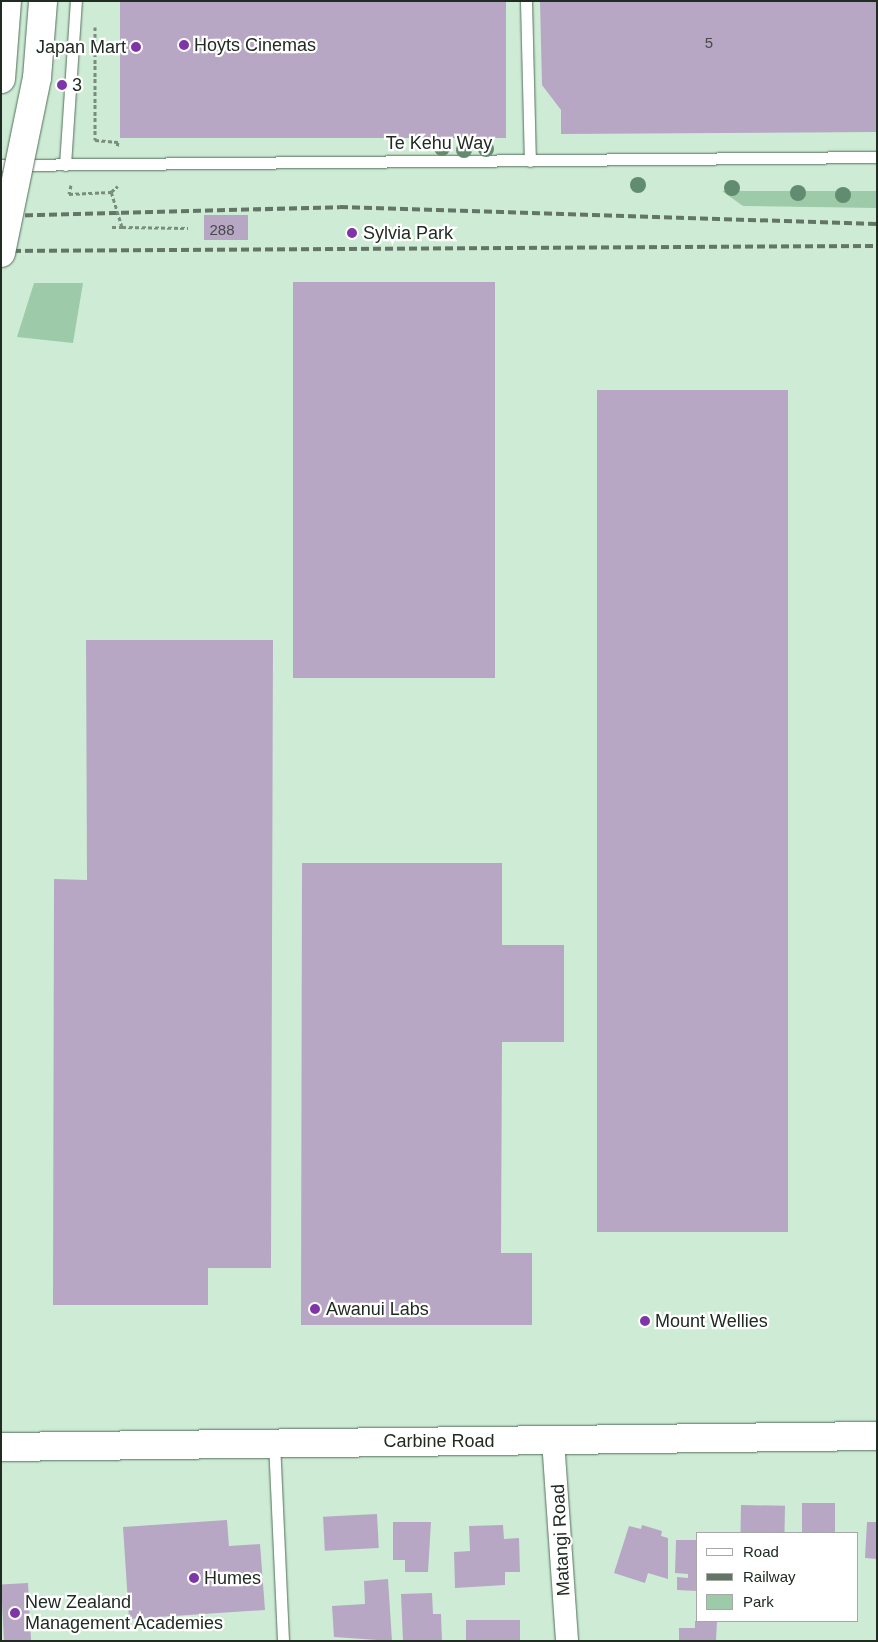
<!DOCTYPE html>
<html>
<head>
<meta charset="utf-8">
<style>
  body { margin:0 }
  #map { position:relative; width:878px; height:1642px; overflow:hidden; background:#ceecd5; font-family:Helvetica,sans-serif }
  div>[style] { position:absolute }
  .green>* { inset:0; background:#9dcaa8 }
  .building>* { inset:0; background:#b7a7c4; transform-origin:0 0 }
  .path>* { height:3px; margin-top:-1.5px; transform-origin:0; background:repeating-linear-gradient(90deg,#798d7d 0 4px,transparent 0 6.5px) }
  .roads { filter:drop-shadow(0 0 1px #546f5b) drop-shadow(0 0 1px #546f5b) }
  .lane>* { height:11px; margin:-5.5px; padding:0 5.5px; transform-origin:5.5px; border-radius:5.5px; background:#fff }
  .street>* { height:22px; margin:-11px; padding:0 11px; transform-origin:11px; border-radius:11px; background:#fff }
  .secondary>* { height:28px; margin:-14px; padding:0 14px; transform-origin:14px; border-radius:14px; background:#fff }
  .primary>* { height:28px; margin:-14px; padding:0 14px; transform-origin:14px; border-radius:14px; background:#fff }
  .rail>* { height:4px; margin-top:-2px; transform-origin:0; background:repeating-linear-gradient(90deg,#637567 0 8px,transparent 0 12px) }
  .path-bridge>* { height:3px; margin-top:-1.5px; transform-origin:0; background:repeating-linear-gradient(90deg,#798d7d 0 4px,transparent 0 6.5px) }
  .bridges { filter:drop-shadow(0 0 1px #546f5b) drop-shadow(0 0 1px #546f5b) }
  .primary-bridge>* { height:28px; margin:-14px; padding:0 14px; transform-origin:14px; border-radius:14px; background:#fff }
  .trees>* { width:16px; height:16px; margin:-8px; border-radius:50%; background:#628c70 }
  .dots>* { width:14px; height:14px; translate:-50% -50%; box-sizing:border-box; border:2px solid #fff; border-radius:50% }
  span { translate:-50% -50%; white-space:nowrap; text-align:center; line-height:1.15; -webkit-text-stroke:4.5px #fff; paint-order:stroke }
  .number-label { font-size:15px; color:#464a4a }
  .number-label span { -webkit-text-stroke-width:0 }
  .poi-label { font-size:18px; color:#202b22 }
  .left { translate:0 -50%; text-align:left }
  .right { translate:-100% -50%; text-align:right }
  .street-label { font-size:18px; color:#202b22 }
  .frame { position:absolute; inset:0; border:2px solid #202b22; pointer-events:none }
  .legend { position:absolute; left:696px; top:1532px; width:162px; height:90px; box-sizing:border-box; background:#fff; border:1px solid #a6aaa7; margin:0; padding:6px 9px; list-style:none; font-size:15px; color:#202b22 }
  .legend li { display:flex; align-items:center; gap:10px; height:25px }
  .legend b { width:25px; border:1px solid #a6aaa7 }
</style>
</head>
<body>
<div id="map">
  <div class="green">
    <i style="clip-path:polygon(722px 191px,877px 191px,877px 208px,743px 206px)"></i>
    <i style="clip-path:polygon(34px 283px,83px 283px,73px 343px,17px 337px)"></i>
  </div>
  <div class="building">
    <i style="left:120px;top:1px;width:386px;height:137px"></i>
    <i style="clip-path:polygon(540px 1px,877px 1px,877px 132px,561px 134px,561px 110px,542px 85px)"></i>
    <i style="left:204px;top:215px;width:44px;height:25px"></i>
    <i style="left:293px;top:282px;width:202px;height:396px"></i>
    <i style="left:597px;top:390px;width:191px;height:842px"></i>
    <i style="clip-path:polygon(86px 640px,273px 640px,271px 1268px,208px 1268px,208px 1305px,53px 1305px,54px 879px,87px 880px)"></i>
    <i style="clip-path:polygon(302px 863px,502px 863px,502px 945px,564px 945px,564px 1042px,502px 1042px,501px 1253px,532px 1253px,532px 1325px,301px 1325px)"></i>
    <i style="left:835px;top:1503px;width:30px;height:33px;rotate:90deg"></i>
    <i style="left:741px;top:1505px;width:44px;height:28px;rotate:1deg"></i>
    <i style="left:377px;top:1514px;width:34px;height:54px;rotate:87deg"></i>
    <i style="clip-path:polygon(227px 1520px,229px 1546px,260px 1544px,265px 1610px,129px 1619px,123px 1527px)"></i>
    <i style="clip-path:polygon(393px 1522px,431px 1522px,428px 1572px,405px 1572px,405px 1560px,393px 1560px)"></i>
    <i style="clip-path:polygon(867px 1522px,877px 1522px,877px 1559px,865px 1558px)"></i>
    <i style="clip-path:polygon(503px 1525px,504px 1539px,519px 1538px,520px 1572px,505px 1572px,505px 1585px,455px 1588px,454px 1552px,470px 1551px,469px 1526px)"></i>
    <i style="clip-path:polygon(642px 1525px,662px 1531px,661px 1536px,668px 1538px,668px 1579px,648px 1573px,645px 1583px,614px 1573px,629px 1526px,641px 1529px)"></i>
    <i style="clip-path:polygon(676px 1540px,697px 1540px,697px 1591px,677px 1590px,677px 1577px,688px 1578px,688px 1574px,675px 1573px)"></i>
    <i style="clip-path:polygon(388px 1579px,392px 1641px,334px 1637px,332px 1606px,365px 1604px,364px 1581px)"></i>
    <i style="left:28px;top:1583px;width:58px;height:27px;rotate:87deg"></i>
    <i style="clip-path:polygon(432px 1593px,433px 1614px,441px 1614px,442px 1641px,403px 1641px,401px 1594px)"></i>
    <i style="left:520px;top:1620px;width:21px;height:54px;rotate:90deg"></i>
    <i style="clip-path:polygon(695px 1621px,717px 1621px,716px 1641px,679px 1641px,679px 1628px,695px 1628px)"></i>
  </div>
  <div class="path">
    <i style="left:95px;top:27px;width:113px;rotate:90deg"></i>
    <i style="left:95px;top:140px;width:23px;rotate:5deg"></i>
    <i style="left:118px;top:142px;width:5px;rotate:101deg"></i>
    <i style="left:71px;top:185px;width:9px;rotate:103deg"></i>
    <i style="left:69px;top:194px;width:42px;rotate:-2.7deg"></i>
    <i style="left:122px;top:227px;width:66px;rotate:0.9deg"></i>
  </div>
  <div class="roads">
    <div class="lane">
      <i style="left:526px;top:1px;width:160px;rotate:88.6deg"></i>
      <i style="left:1px;top:165px;width:876px;rotate:-0.52deg"></i>
      <i style="left:65px;top:165px;width:164px;rotate:-86.2deg"></i>
      <i style="left:274px;top:1442px;width:199px;rotate:87.4deg"></i>
    </div>
    <div class="street">
      <i style="left:553px;top:1440px;width:201px;rotate:86deg"></i>
    </div>
    <div class="secondary">
      <i style="left:1px;top:1447px;width:876px;rotate:-0.72deg"></i>
    </div>
    <div class="primary">
      <i style="left:1px;top:79px;width:78px;rotate:-85.6deg"></i>
    </div>
  </div>
  <div class="rail">
    <i style="left:1px;top:216px;width:339px;rotate:-1.5deg"></i>
    <i style="left:340px;top:207px;width:537px;rotate:1.81deg"></i>
    <i style="left:1px;top:251px;width:876px;rotate:-0.33deg"></i>
  </div>
  <div class="path-bridge">
    <i style="left:112px;top:227px;width:10px"></i>
    <i style="left:122px;top:227px;width:37px;rotate:-107deg"></i>
    <i style="left:111px;top:192px;width:9px;rotate:-41deg"></i>
  </div>
  <div class="bridges">
    <div class="primary-bridge">
      <i style="left:1px;top:253px;width:179px;rotate:-78.4deg"></i>
      <i style="left:37px;top:78px;width:77px;rotate:-85.5deg"></i>
    </div>
  </div>
  <div class="trees">
    <i style="left:442px;top:148px"></i>
    <i style="left:486px;top:149px"></i>
    <i style="left:464px;top:150px"></i>
    <i style="left:638px;top:185px"></i>
    <i style="left:732px;top:188px"></i>
    <i style="left:798px;top:193px"></i>
    <i style="left:843px;top:195px"></i>
  </div>
  <div class="dots">
    <i style="left:184px;top:45px;background:#7f35a7"></i>
    <i style="left:136px;top:47px;background:#7f35a7"></i>
    <i style="left:62px;top:85px;background:#7f35a7"></i>
    <i style="left:352px;top:233px;background:#7f35a7"></i>
    <i style="left:315px;top:1309px;background:#7f35a7"></i>
    <i style="left:645px;top:1321px;background:#7f35a7"></i>
    <i style="left:194px;top:1578px;background:#7f35a7"></i>
    <i style="left:15px;top:1613px;background:#7f35a7"></i>
  </div>
  <div class="number-label">
    <span style="left:709px;top:43px">5</span>
    <span style="left:222px;top:230px">288</span>
  </div>
  <div class="poi-label">
    <span class="left" style="left:194px;top:45px">Hoyts Cinemas</span>
    <span class="right" style="left:126px;top:47px">Japan Mart</span>
    <span class="left" style="left:72px;top:85px">3</span>
    <span class="left" style="left:363px;top:233px">Sylvia Park</span>
    <span class="left" style="left:326px;top:1309px">Awanui Labs</span>
    <span class="left" style="left:655px;top:1321px">Mount Wellies</span>
    <span class="left" style="left:204px;top:1578px">Humes</span>
    <span class="left" style="left:25px;top:1613px">New Zealand<br>Management Academies</span>
  </div>
  <div class="street-label">
    <span style="left:439px;top:143px">Te Kehu Way</span>
    <span style="left:439px;top:1441px">Carbine Road</span>
    <span style="left:561px;top:1540px;rotate:-93deg">Matangi Road</span>
  </div>
  <div class="frame"></div>
  <ul class="legend">
  <li><b style="height:6px;background:#fff"></b>Road</li>
  <li><b style="height:6px;background:#637567"></b>Railway</li>
  <li><b style="height:14px;background:#9dcaa8"></b>Park</li>
  </ul>
</div>
</body>
</html>
